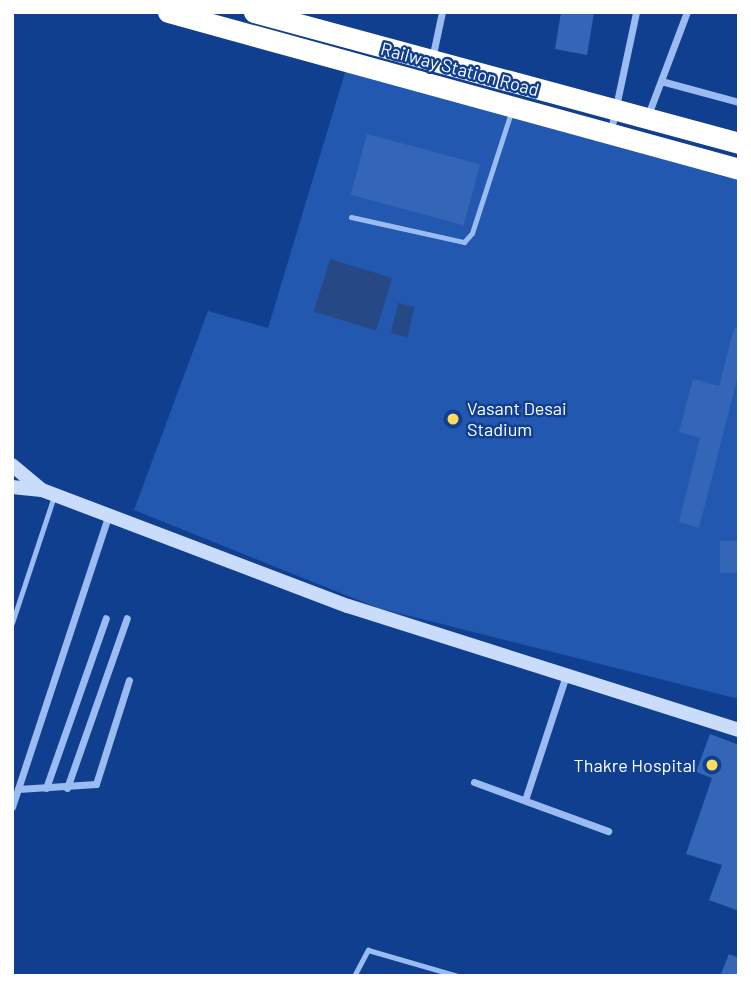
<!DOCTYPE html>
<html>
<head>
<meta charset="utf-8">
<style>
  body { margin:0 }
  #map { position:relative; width:751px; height:988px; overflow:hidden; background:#113f8f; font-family:Barlow,sans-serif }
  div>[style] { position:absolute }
  .green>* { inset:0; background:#2258af }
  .water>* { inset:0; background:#264985; transform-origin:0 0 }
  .building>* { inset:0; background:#3466b7; transform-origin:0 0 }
  .lane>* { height:5px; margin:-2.5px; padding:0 2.5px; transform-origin:2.5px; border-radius:2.5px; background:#9bbcf2 }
  .street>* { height:7px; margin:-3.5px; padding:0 3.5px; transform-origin:3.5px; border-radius:3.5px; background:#9bbcf2 }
  .secondary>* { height:14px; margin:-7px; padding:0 7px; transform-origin:7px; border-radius:7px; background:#cadcfc }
  .highway>* { height:21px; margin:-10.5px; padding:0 10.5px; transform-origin:10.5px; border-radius:10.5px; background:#fff }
  .dots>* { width:19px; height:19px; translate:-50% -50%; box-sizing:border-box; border:4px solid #113f8f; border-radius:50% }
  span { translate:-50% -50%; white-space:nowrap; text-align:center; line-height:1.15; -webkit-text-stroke:5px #113f8f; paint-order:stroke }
  .street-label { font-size:18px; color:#fff }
  .poi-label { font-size:18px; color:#fff }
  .left { translate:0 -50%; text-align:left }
  .right { translate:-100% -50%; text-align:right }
  .frame { position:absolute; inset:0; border:14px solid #fff; pointer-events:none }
</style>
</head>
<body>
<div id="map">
  <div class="green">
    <i style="clip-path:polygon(347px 66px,739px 173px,739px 699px,378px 608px,134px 510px,208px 311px,268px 328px)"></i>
  </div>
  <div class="water">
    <i style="left:330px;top:259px;width:65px;height:55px;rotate:17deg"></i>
    <i style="left:398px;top:303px;width:17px;height:31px;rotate:13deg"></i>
  </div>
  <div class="building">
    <i style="clip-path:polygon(561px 12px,594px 12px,587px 55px,555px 49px)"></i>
    <i style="left:367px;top:134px;width:117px;height:63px;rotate:15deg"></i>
    <i style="clip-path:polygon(734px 328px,739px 329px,739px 372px,699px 528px,679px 522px,700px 438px,679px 432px,693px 379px,719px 386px)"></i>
    <i style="left:720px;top:541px;width:19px;height:32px"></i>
    <i style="clip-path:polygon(710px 734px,739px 745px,739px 911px,709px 900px,722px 865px,686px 854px,712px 778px,696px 772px)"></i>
    <i style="clip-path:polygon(729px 954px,739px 958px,739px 976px,720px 976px)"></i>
  </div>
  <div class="lane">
    <i style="left:351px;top:217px;width:116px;rotate:12.5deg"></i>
    <i style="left:464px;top:242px;width:12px;rotate:-48deg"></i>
    <i style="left:472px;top:233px;width:127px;rotate:-72.1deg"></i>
    <i style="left:12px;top:623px;width:134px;rotate:-71.7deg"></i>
    <i style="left:354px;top:976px;width:30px;rotate:-62deg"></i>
    <i style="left:368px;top:950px;width:94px;rotate:16.1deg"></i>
  </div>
  <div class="street">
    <i style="left:432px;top:59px;width:48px;rotate:-78deg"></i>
    <i style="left:661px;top:81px;width:81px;rotate:15.1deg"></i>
    <i style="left:648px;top:115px;width:110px;rotate:-69.3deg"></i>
    <i style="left:611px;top:130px;width:121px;rotate:-78deg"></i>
    <i style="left:474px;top:782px;width:143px;rotate:20.1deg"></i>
    <i style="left:46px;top:788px;width:180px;rotate:-70.6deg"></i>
    <i style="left:67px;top:788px;width:180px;rotate:-70.6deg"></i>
    <i style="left:18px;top:789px;width:78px;rotate:-3.7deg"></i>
    <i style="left:96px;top:784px;width:109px;rotate:-72.4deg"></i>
    <i style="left:525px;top:800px;width:132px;rotate:-71.8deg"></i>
    <i style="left:12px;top:807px;width:306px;rotate:-71.7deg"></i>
  </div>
  <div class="secondary">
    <i style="left:12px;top:465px;width:39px;rotate:40deg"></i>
    <i style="left:12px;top:487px;width:30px;rotate:6deg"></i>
    <i style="left:42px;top:490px;width:327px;rotate:20.8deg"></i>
    <i style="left:348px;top:606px;width:410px;rotate:17.6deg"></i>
  </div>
  <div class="highway">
    <i style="left:168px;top:12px;width:592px;rotate:15.37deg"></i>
    <i style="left:254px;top:12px;width:502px;rotate:15.12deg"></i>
  </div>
  <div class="dots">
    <i style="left:453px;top:419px;background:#ffdb5c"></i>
    <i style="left:712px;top:765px;background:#ffdb5c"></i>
  </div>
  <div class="street-label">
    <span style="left:460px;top:69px;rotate:15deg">Railway Station Road</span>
  </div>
  <div class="poi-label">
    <span class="left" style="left:467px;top:419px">Vasant Desai<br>Stadium</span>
    <span class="right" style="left:696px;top:765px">Thakre Hospital</span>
  </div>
  <div class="frame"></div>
</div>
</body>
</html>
